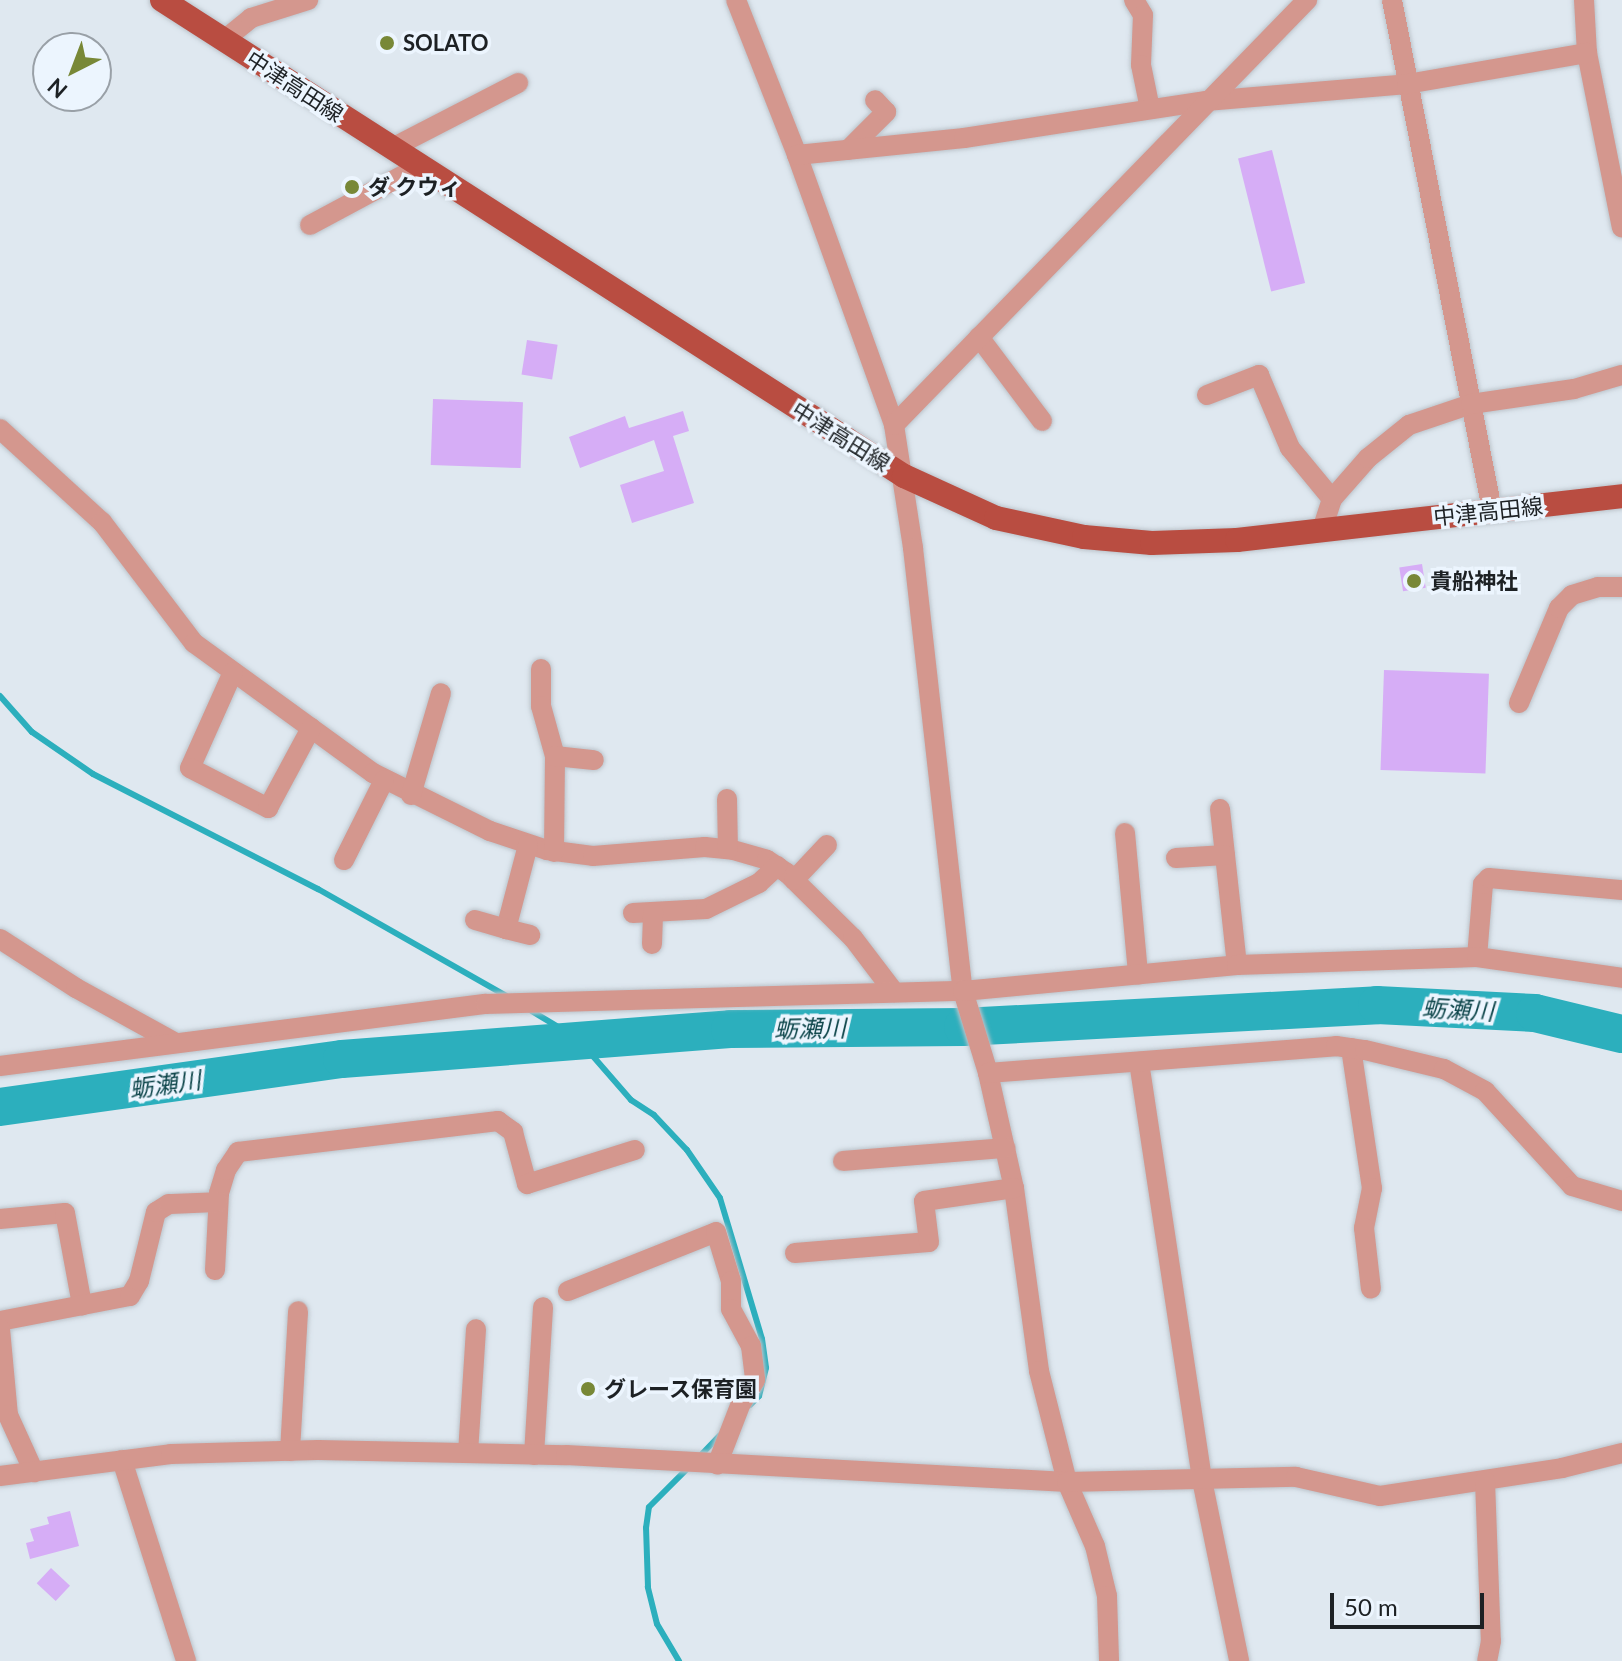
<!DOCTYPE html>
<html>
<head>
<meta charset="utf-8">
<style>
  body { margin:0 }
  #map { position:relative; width:1622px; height:1661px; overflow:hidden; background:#dfe8f0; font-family:Lato,"Noto Sans JP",sans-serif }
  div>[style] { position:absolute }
  .stream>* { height:6px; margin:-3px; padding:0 3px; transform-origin:3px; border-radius:3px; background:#2cafbd }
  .river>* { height:38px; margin:-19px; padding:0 19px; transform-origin:19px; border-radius:19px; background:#2cafbd }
  .building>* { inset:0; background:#d6adf6; transform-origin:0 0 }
  .roads { filter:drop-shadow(0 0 2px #bcc4cb) drop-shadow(0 0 2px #bcc4cb) }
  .minor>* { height:20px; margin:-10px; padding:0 10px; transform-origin:10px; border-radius:10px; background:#d4978e }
  .primary>* { height:24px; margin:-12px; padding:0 12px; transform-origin:12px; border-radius:12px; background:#b94d41 }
  .dots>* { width:22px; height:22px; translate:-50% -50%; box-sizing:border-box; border:4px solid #ecf5fe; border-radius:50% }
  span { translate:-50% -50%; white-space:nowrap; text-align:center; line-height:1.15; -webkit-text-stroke:7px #ecf5fe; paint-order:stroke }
  .poi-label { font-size:22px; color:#1d2124; font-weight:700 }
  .left { translate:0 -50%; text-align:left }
  .street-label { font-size:22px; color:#1d2124 }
  .water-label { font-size:24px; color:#0e464b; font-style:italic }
  .north { position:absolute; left:32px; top:32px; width:80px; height:80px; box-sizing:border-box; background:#ecf5fe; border:2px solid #99a0a7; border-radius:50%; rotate:222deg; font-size:22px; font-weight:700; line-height:32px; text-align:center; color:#1d2124 }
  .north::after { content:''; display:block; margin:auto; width:28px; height:36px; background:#788837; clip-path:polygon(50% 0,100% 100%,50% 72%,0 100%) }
  .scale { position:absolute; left:1330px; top:1593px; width:154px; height:36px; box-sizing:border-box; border:4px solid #1d2124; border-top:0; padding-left:10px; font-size:24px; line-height:28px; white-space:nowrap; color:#1d2124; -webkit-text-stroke:6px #ecf5fe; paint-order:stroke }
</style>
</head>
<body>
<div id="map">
  <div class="stream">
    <i style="left:0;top:696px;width:48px;rotate:48.4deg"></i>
    <i style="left:32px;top:732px;width:74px;rotate:34.5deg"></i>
    <i style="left:93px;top:774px;width:253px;rotate:27.1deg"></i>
    <i style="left:318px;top:889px;width:216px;rotate:29.6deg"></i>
    <i style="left:530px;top:1010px;width:56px;rotate:31.1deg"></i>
    <i style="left:578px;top:1039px;width:81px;rotate:49deg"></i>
    <i style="left:631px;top:1100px;width:27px;rotate:33deg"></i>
    <i style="left:654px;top:1115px;width:48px;rotate:46.7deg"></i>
    <i style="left:687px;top:1150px;width:58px;rotate:55.5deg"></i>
    <i style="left:720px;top:1198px;width:147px;rotate:73.4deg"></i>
    <i style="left:762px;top:1339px;width:29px;rotate:82deg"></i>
    <i style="left:766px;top:1368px;width:29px;rotate:104deg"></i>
    <i style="left:759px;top:1396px;width:13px;rotate:135deg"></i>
    <i style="left:700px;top:1456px;width:29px;rotate:-46deg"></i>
    <i style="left:679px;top:1661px;width:43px;rotate:-120.7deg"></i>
    <i style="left:657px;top:1624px;width:38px;rotate:-104deg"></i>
    <i style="left:648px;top:1587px;width:59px;rotate:-91.9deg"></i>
    <i style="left:646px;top:1528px;width:21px;rotate:-82deg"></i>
    <i style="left:649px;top:1507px;width:57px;rotate:-45deg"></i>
  </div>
  <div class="river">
    <i style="left:0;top:1107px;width:345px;rotate:-8deg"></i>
    <i style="left:342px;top:1059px;width:389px;rotate:-4.4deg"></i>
    <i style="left:730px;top:1029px;width:233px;rotate:-0.5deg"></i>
    <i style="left:963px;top:1027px;width:415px;rotate:-3deg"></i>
    <i style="left:1377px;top:1005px;width:158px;rotate:2.9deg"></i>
    <i style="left:1535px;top:1013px;width:89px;rotate:13.6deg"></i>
  </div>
  <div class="building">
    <i style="left:1272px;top:150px;width:137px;height:35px;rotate:76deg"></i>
    <i style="left:527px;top:340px;width:31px;height:35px;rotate:9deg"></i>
    <i style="left:433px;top:399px;width:90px;height:66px;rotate:2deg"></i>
    <i style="clip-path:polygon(683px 411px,689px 431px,673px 436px,694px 503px,632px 523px,620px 485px,664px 471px,654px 440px,580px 468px,569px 437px,625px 416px,629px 428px)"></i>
    <i style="left:1422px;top:564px;width:24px;height:23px;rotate:81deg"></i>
    <i style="left:1384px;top:670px;width:105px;height:100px;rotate:2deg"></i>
    <i style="clip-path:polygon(70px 1511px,79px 1546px,30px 1559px,26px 1543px,34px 1541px,30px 1529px,49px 1524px,47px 1517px)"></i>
    <i style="left:51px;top:1568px;width:26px;height:21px;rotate:43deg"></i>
  </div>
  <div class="roads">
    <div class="minor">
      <i style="left:736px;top:0;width:167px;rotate:68.5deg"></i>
      <i style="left:797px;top:155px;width:287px;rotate:70.2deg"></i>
      <i style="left:894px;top:425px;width:124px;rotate:81.2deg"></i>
      <i style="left:913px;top:548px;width:446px;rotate:83.6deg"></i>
      <i style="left:963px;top:991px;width:86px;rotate:73deg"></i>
      <i style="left:988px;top:1073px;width:118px;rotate:77.3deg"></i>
      <i style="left:1014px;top:1188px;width:185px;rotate:82.2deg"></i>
      <i style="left:1039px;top:1371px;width:114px;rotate:75.8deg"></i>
      <i style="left:1067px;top:1482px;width:70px;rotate:66.4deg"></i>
      <i style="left:1095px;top:1546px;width:51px;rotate:76.5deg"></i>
      <i style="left:1107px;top:1596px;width:65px;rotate:88.2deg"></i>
      <i style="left:1134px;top:0;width:17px;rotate:59deg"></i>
      <i style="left:1143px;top:15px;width:50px;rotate:92.3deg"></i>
      <i style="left:1141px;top:65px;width:45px;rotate:78.4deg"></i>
      <i style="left:1392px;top:0;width:520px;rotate:78.91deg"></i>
      <i style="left:1584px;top:0;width:53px;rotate:86.8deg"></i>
      <i style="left:1587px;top:53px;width:178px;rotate:78.7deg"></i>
      <i style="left:224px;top:40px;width:35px;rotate:-39deg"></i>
      <i style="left:251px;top:18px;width:60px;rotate:-17.5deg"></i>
      <i style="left:392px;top:148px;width:142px;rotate:-27.3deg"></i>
      <i style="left:848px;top:150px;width:54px;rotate:-45deg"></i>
      <i style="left:886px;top:112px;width:16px;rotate:-133deg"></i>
      <i style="left:797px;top:155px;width:168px;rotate:-5.8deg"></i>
      <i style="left:964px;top:138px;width:245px;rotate:-8.7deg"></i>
      <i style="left:1206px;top:101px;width:202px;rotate:-4.8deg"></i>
      <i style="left:1407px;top:84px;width:183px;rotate:-9.8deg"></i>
      <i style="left:310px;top:225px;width:125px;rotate:-28.2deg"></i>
      <i style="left:979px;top:337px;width:105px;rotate:53.1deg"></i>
      <i style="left:1207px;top:395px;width:56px;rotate:-21deg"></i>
      <i style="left:1259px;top:375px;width:79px;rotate:67deg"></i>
      <i style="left:1290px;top:448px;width:66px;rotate:50.5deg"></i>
      <i style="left:1332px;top:499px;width:33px;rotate:108deg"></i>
      <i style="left:894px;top:425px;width:593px;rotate:-45.82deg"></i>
      <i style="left:0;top:429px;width:138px;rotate:42.4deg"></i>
      <i style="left:102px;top:522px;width:152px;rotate:52.8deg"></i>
      <i style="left:194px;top:643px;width:221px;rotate:36deg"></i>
      <i style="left:373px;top:773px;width:131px;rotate:26.4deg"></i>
      <i style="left:490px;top:831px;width:60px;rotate:18.4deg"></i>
      <i style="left:547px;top:850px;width:46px;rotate:7.4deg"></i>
      <i style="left:593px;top:856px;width:112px;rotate:-4.6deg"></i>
      <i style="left:705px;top:847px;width:28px;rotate:6deg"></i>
      <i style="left:733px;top:850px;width:35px;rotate:16deg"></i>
      <i style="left:767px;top:860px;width:24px;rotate:33deg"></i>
      <i style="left:787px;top:873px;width:93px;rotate:44.6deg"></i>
      <i style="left:853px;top:938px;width:68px;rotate:52.8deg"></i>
      <i style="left:1332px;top:499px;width:55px;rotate:-48.7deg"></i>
      <i style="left:1368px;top:458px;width:53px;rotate:-38.8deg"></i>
      <i style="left:1409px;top:425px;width:65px;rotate:-18.7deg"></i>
      <i style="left:1471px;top:404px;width:104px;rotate:-8.3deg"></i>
      <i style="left:1574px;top:389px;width:50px;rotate:-16.3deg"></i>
      <i style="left:541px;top:669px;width:37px;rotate:90deg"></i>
      <i style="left:541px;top:706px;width:52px;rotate:74.4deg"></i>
      <i style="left:233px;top:672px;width:105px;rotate:114.1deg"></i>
      <i style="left:190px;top:768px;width:88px;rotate:27.1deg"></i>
      <i style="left:268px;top:808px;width:91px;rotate:-61.7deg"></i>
      <i style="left:1519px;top:703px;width:103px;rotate:-67.2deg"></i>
      <i style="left:1559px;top:608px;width:18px;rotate:-45deg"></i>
      <i style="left:1572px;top:595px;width:27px;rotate:-17deg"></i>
      <i style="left:1598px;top:587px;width:24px"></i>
      <i style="left:411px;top:795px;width:106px;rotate:-73.6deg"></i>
      <i style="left:727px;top:799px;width:50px;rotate:88.9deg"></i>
      <i style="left:1220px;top:809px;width:157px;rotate:83.8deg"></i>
      <i style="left:1125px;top:833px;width:142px;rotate:84.7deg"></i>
      <i style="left:528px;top:845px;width:87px;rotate:104.7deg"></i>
      <i style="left:506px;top:929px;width:25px;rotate:14deg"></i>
      <i style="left:554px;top:852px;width:96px;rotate:-89.4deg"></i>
      <i style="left:555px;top:756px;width:39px;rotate:6deg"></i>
      <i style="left:1176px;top:858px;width:49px;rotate:-3.5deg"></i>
      <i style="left:344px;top:860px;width:89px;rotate:-63.4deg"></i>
      <i style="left:794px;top:880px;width:48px;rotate:-46.7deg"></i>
      <i style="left:633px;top:913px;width:73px;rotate:-3.1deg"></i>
      <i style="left:706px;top:909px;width:59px;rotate:-26.1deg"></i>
      <i style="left:759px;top:883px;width:25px;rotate:-43deg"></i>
      <i style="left:475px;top:920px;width:32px;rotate:16deg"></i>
      <i style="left:0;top:939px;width:90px;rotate:32.8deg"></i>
      <i style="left:76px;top:988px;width:112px;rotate:28.9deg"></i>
      <i style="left:652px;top:944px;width:32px;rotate:-88deg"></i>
      <i style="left:1477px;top:957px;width:73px;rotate:-85.3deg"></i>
      <i style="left:1483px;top:884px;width:8px;rotate:-45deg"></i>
      <i style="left:1489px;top:878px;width:134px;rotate:5.2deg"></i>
      <i style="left:1351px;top:1048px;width:142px;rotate:81.5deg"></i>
      <i style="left:1372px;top:1188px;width:41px;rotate:101.3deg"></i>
      <i style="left:1364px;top:1228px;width:61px;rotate:83.5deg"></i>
      <i style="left:1139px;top:1062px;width:423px;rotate:81.4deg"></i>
      <i style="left:1202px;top:1480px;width:185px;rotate:78.4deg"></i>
      <i style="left:0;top:1066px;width:490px;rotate:-7.3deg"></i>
      <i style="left:486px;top:1004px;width:477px;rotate:-1.6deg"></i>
      <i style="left:963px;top:991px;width:275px;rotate:-5.4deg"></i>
      <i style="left:1237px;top:965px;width:240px;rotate:-1.9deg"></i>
      <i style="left:1477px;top:957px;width:147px;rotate:8.2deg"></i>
      <i style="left:988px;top:1073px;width:349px;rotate:-4.4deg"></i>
      <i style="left:1336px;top:1046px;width:29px;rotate:8deg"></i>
      <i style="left:1365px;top:1050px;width:81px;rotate:13.5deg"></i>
      <i style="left:1444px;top:1069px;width:47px;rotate:28.2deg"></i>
      <i style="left:1485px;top:1091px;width:129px;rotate:47.5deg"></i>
      <i style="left:1572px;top:1186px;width:52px;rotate:16.7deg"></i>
      <i style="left:843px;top:1161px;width:163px;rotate:-4.6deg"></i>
      <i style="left:0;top:1219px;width:65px;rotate:-5.3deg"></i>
      <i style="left:65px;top:1213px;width:94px;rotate:79.5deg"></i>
      <i style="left:795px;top:1253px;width:134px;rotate:-4.7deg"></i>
      <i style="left:929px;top:1242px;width:41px;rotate:-97deg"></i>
      <i style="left:924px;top:1201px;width:91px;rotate:-8.2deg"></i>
      <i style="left:215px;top:1270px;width:77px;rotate:-87deg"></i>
      <i style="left:219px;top:1193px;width:24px;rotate:-73deg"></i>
      <i style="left:226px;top:1170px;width:22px;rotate:-56deg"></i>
      <i style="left:238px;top:1152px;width:262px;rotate:-6.8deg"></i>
      <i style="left:498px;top:1121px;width:19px;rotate:36deg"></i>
      <i style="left:513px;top:1132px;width:54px;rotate:74.9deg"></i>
      <i style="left:527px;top:1184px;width:113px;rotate:-17.5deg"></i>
      <i style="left:568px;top:1291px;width:159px;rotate:-21.7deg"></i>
      <i style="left:716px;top:1232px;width:51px;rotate:73deg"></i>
      <i style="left:731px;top:1281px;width:28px;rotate:90deg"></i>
      <i style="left:731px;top:1309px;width:42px;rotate:61.6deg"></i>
      <i style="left:751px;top:1346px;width:34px;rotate:83deg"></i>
      <i style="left:755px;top:1380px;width:27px;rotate:121deg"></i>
      <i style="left:741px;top:1403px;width:66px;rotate:111.2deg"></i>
      <i style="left:0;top:1321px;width:132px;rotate:-10.9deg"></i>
      <i style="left:130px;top:1296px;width:17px;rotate:-59deg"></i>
      <i style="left:139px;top:1281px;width:71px;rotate:-76.2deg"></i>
      <i style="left:156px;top:1212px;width:15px;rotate:-32deg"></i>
      <i style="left:169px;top:1204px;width:49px;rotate:-2.3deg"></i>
      <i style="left:0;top:1329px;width:86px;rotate:84.7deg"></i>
      <i style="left:8px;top:1415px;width:63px;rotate:65.5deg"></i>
      <i style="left:290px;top:1451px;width:140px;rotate:-86.7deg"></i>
      <i style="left:468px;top:1453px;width:124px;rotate:-86.3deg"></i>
      <i style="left:534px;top:1455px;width:148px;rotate:-86.5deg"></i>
      <i style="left:122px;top:1460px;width:211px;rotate:72.3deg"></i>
      <i style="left:0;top:1476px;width:172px;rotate:-7.3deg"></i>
      <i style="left:171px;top:1454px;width:147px;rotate:-1.6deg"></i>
      <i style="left:318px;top:1450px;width:248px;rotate:1.2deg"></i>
      <i style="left:566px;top:1455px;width:502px;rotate:3.08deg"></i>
      <i style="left:1067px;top:1482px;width:229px;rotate:-1.3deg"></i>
      <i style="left:1296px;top:1477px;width:86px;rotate:12.7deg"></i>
      <i style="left:1380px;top:1496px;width:184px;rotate:-8.7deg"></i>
      <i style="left:1562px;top:1468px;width:62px;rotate:-14deg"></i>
      <i style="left:1485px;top:1481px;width:160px;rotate:87.9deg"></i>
      <i style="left:1491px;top:1641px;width:20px;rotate:101deg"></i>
    </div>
    <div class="primary">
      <i style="left:162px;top:0;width:882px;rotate:32.68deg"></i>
      <i style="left:904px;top:476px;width:101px;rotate:24.5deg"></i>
      <i style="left:996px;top:518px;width:90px;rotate:12.2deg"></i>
      <i style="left:1084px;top:537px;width:68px;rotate:5deg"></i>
      <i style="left:1152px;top:543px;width:85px;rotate:-2deg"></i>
      <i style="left:1237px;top:540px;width:388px;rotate:-6.5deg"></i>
    </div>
  </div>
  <div class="dots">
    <i style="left:387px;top:43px;background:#788837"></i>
    <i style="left:352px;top:187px;background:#788837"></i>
    <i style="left:1414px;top:581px;background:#788837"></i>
    <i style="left:588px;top:1389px;background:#788837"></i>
  </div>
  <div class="poi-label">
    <span class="left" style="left:403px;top:43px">SOLATO</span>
    <span class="left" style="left:368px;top:187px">ダ クウィ</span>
    <span class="left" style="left:1430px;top:581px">貴船神社</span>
    <span class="left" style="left:604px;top:1389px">グレース保育園</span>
  </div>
  <div class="street-label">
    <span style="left:295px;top:86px;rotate:33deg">中津高田線</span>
    <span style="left:841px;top:436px;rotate:32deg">中津高田線</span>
    <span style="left:1488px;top:511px;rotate:-6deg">中津高田線</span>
  </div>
  <div class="water-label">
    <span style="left:1458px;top:1009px;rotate:3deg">蛎瀬川</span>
    <span style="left:810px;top:1028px;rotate:-1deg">蛎瀬川</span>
    <span style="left:165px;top:1084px;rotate:-8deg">蛎瀬川</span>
  </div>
  <div class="north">N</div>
  <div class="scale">50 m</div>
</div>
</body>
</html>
